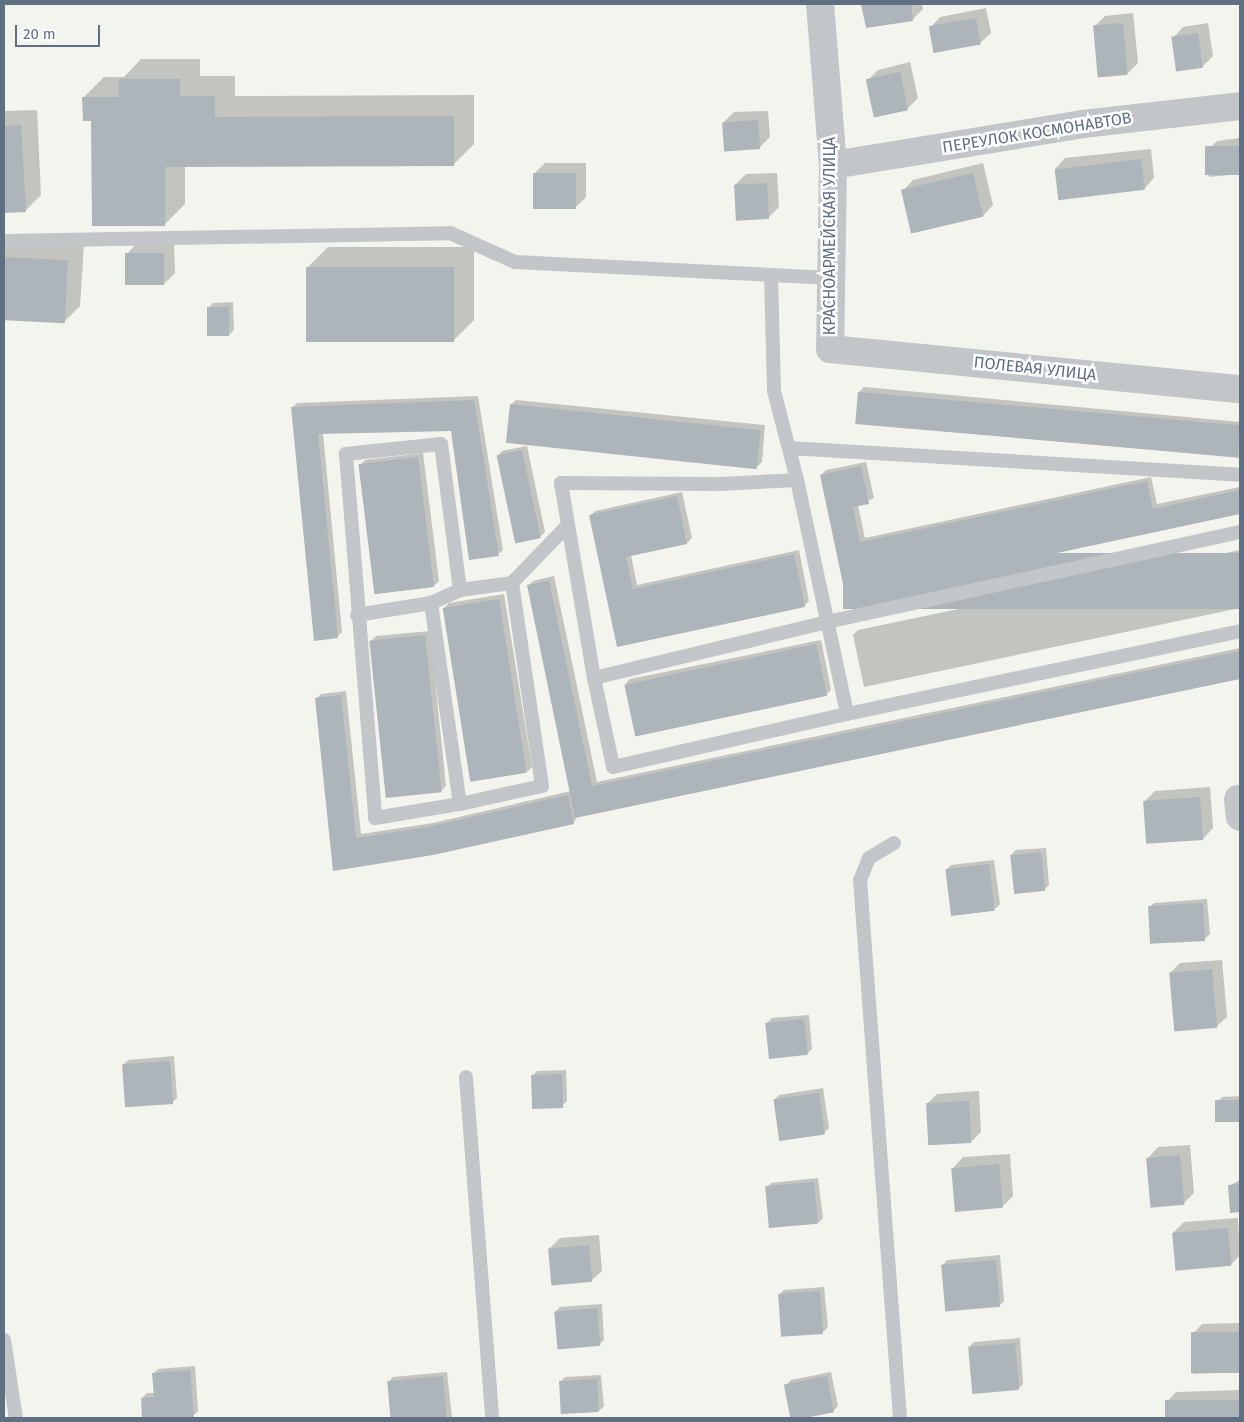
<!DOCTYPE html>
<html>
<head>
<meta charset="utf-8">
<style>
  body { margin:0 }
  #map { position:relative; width:1244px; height:1422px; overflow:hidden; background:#f4f4ef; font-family:"Fira Sans",sans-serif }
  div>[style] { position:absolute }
  .shadow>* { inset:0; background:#0003 }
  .building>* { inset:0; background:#adb4ba; transform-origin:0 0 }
  .service>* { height:14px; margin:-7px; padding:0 7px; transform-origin:7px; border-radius:7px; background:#c2c6c9 }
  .minor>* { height:28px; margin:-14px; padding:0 14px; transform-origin:14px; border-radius:14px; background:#c2c6c9 }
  span { translate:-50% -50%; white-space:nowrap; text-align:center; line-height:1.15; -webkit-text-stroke:5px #fff; paint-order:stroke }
  .street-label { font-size:16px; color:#607083 }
  .frame { position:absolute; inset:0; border:5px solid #607083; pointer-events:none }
  .scale { position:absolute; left:15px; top:25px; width:85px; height:22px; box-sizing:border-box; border:2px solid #607083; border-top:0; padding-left:6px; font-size:15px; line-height:18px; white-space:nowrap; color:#607083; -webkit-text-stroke:4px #fff; paint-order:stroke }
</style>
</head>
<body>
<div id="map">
  <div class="shadow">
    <i style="clip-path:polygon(863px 4px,922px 4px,923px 9px,913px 19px,867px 27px)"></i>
    <i style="clip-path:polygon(986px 8px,991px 33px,980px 43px,930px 28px,940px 17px)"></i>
    <i style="clip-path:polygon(1133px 13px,1138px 63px,1128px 73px,1100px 77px,1094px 27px,1105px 16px)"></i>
    <i style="clip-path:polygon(1208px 23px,1213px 56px,1203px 66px,1178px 71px,1173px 38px,1183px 27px)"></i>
    <i style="clip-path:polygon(141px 59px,200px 59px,200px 76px,235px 76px,235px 96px,474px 95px,474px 144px,453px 165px,185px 165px,185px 204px,164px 225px,93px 120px,84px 97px,104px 77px,124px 77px)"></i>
    <i style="clip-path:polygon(910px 62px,918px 98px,908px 108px,868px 80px,878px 70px)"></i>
    <i style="clip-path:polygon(37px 110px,41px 195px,25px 211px,4px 212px,4px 111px)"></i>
    <i style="clip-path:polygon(768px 111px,770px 137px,759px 148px,723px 123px,734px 112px)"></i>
    <i style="clip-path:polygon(1240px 138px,1240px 174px,1209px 177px,1206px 152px,1217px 141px)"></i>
    <i style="clip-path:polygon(1151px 149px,1154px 178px,1144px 189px,1055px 169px,1065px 158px)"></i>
    <i style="clip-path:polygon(545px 163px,586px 163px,586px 197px,575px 208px,534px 174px)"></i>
    <i style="clip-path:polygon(983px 163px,993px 205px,983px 216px,913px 233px,903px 191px,913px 180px)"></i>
    <i style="clip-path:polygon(777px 173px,779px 207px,768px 218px,735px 185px,746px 174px)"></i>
    <i style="clip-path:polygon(4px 241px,84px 245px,80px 306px,64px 322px,4px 319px)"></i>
    <i style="clip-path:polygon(137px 243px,174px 243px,175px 273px,164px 284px,127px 254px)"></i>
    <i style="clip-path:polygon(328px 247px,474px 247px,474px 320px,453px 341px,308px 267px)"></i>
    <i style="clip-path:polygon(233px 302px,234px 330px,229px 335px,208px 308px,213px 303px)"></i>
    <i style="clip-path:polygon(864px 387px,1240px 422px,1240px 458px,856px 423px,859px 392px)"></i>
    <i style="clip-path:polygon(478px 396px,503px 550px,498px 554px,452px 429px,323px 433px,342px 632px,337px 637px,292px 408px,297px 403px)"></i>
    <i style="clip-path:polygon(516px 400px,765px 425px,762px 462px,757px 467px,511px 405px)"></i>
    <i style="clip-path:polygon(527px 446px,545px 532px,540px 537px,515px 542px,498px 456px,502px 451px)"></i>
    <i style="clip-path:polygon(423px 453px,439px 581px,434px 586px,360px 465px,365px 460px)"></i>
    <i style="clip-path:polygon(866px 462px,874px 498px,858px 505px,865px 538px,1151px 477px,1157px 504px,1240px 487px,1240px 513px,847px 597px,821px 475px,826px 470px)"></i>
    <i style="clip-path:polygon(682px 492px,692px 538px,687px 543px,631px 555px,637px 585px,799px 550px,809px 601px,804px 606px,618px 646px,590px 516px,595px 511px)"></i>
    <i style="clip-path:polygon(1240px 550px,1240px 608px,864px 687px,853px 635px,858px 630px)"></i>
    <i style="clip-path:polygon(554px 576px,597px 782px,1240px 648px,1240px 678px,578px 816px,573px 823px,334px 870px,316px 699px,321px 694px,346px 691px,361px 834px,433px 823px,571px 791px,528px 586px,533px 581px)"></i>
    <i style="clip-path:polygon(504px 594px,532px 767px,527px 772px,444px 608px,449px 603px)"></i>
    <i style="clip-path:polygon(430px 631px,446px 786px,441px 791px,371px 641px,376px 636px)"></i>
    <i style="clip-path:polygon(821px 640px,831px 690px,826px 695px,625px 684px,630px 679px)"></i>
    <i style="clip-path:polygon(1210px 787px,1213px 828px,1203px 839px,1144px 802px,1155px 791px)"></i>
    <i style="clip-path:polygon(1046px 848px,1049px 885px,1044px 890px,1011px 855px,1016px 850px)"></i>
    <i style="clip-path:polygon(994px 860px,1000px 904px,995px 909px,946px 870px,951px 865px)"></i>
    <i style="clip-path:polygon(1207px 899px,1210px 934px,1205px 939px,1149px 908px,1154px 903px)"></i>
    <i style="clip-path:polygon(1222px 960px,1227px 1017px,1216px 1027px,1170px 973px,1180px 963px)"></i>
    <i style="clip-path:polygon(809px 1015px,812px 1049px,807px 1054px,767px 1023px,772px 1018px)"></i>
    <i style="clip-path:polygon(174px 1056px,177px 1098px,172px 1103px,123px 1065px,128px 1060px)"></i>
    <i style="clip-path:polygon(566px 1070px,567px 1101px,562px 1106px,532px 1076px,537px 1071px)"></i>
    <i style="clip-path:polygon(823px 1088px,829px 1128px,824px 1133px,774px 1100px,779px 1095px)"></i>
    <i style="clip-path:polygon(979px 1091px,981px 1132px,971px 1142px,927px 1104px,937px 1094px)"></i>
    <i style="clip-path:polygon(1240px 1096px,1240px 1120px,1218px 1122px,1217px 1102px,1222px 1097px)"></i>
    <i style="clip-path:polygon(1190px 1145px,1194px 1193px,1183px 1204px,1148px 1158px,1158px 1147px)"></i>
    <i style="clip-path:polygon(1010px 1154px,1013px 1196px,1002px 1207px,953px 1168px,963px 1157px)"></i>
    <i style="clip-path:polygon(818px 1178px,823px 1218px,818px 1223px,766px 1188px,771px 1183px)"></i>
    <i style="clip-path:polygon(1240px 1180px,1240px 1211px,1231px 1211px,1229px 1186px)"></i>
    <i style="clip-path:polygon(1238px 1218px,1240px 1255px,1231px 1265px,1173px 1233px,1184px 1222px)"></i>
    <i style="clip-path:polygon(599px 1235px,602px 1271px,591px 1281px,550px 1248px,560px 1238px)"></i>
    <i style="clip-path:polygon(1000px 1255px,1004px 1301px,999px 1306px,943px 1265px,947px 1260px)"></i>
    <i style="clip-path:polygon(824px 1287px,828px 1327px,823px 1332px,782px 1335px,779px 1295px,784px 1290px)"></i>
    <i style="clip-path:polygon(602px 1304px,604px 1340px,599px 1345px,555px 1312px,560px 1307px)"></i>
    <i style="clip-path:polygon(1240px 1323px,1240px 1372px,1193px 1374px,1192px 1335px,1202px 1324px)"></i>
    <i style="clip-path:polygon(1020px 1338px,1023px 1384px,1018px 1389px,969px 1347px,974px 1342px)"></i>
    <i style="clip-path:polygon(195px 1366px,198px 1411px,193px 1416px,143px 1418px,142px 1398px,147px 1393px,155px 1393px,153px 1374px,158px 1369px)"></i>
    <i style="clip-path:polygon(447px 1372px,452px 1418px,392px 1418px,388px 1382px,393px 1377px)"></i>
    <i style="clip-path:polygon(831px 1372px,838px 1406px,833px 1411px,792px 1418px,786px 1385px,791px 1380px)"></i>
    <i style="clip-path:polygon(601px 1375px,604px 1406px,599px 1411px,560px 1382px,565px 1377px)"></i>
    <i style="clip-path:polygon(1240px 1390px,1240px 1418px,1166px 1418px,1166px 1403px,1176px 1392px)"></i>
  </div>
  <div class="building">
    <i style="clip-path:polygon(861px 4px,911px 4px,913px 21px,866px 28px)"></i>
    <i style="left:976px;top:18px;width:27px;height:48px;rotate:80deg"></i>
    <i style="left:1123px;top:23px;width:52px;height:30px;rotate:85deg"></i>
    <i style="left:1198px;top:33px;width:35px;height:27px;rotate:82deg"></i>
    <i style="left:900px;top:72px;width:39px;height:35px;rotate:78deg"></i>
    <i style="clip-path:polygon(119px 79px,180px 79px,180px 96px,215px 96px,215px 117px,454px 116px,454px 166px,165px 167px,165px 226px,92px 226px,91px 121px,83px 121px,82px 97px,119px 97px)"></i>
    <i style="left:758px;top:120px;width:29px;height:36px;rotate:86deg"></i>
    <i style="clip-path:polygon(21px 125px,26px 212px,4px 213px,4px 126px)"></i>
    <i style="left:1240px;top:146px;width:29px;height:35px;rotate:90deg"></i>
    <i style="left:1141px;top:159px;width:31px;height:87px;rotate:83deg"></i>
    <i style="left:533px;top:173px;width:43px;height:36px"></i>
    <i style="left:973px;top:173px;width:45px;height:74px;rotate:77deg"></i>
    <i style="left:767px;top:183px;width:36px;height:33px;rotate:87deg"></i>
    <i style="left:125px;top:253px;width:39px;height:32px"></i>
    <i style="left:4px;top:257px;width:64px;height:63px;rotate:3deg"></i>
    <i style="left:306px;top:267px;width:148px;height:75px"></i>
    <i style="left:207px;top:307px;width:22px;height:29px"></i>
    <i style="left:858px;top:392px;width:384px;height:32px;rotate:5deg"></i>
    <i style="clip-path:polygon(474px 400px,499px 556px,469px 560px,451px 431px,318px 434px,338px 638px,314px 641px,291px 407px)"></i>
    <i style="left:510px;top:404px;width:252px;height:39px;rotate:6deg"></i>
    <i style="left:522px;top:450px;width:90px;height:26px;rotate:78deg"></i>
    <i style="left:418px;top:457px;width:131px;height:60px;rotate:83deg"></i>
    <i style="clip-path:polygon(861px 466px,869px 504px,853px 507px,860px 542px,1147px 481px,1153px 509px,1240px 490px,1240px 514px,846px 598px,820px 475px)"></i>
    <i style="clip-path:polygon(677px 496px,687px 544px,626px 557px,633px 589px,794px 554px,805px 607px,617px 647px,589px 515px)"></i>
    <i style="left:1240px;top:553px;width:56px;height:397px;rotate:90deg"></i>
    <i style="clip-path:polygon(549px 581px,592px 786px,1240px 651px,1240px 679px,575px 818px,527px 585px)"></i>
    <i style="left:499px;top:599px;width:176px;height:57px;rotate:81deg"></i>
    <i style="left:425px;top:635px;width:158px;height:56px;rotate:84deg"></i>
    <i style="left:816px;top:644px;width:53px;height:196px;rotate:78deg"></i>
    <i style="clip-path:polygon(341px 695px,356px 838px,427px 827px,568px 795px,574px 824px,433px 855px,333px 871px,315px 698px)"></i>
    <i style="left:1200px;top:797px;width:43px;height:57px;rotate:86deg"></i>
    <i style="left:1041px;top:852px;width:39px;height:31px;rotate:84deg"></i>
    <i style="left:989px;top:864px;width:47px;height:44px;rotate:83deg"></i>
    <i style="left:1203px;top:903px;width:38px;height:55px;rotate:87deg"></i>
    <i style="left:1212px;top:969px;width:59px;height:43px;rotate:85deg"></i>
    <i style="left:804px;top:1019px;width:36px;height:39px;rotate:84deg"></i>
    <i style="left:170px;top:1061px;width:43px;height:48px;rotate:86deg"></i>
    <i style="left:562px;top:1074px;width:34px;height:31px;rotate:88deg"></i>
    <i style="left:819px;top:1093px;width:42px;height:46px;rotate:82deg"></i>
    <i style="left:1240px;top:1100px;width:22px;height:25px;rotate:90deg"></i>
    <i style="left:969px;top:1101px;width:42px;height:43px;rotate:87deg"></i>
    <i style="left:1180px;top:1155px;width:50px;height:34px;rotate:85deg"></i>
    <i style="left:999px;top:1164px;width:44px;height:48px;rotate:85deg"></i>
    <i style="left:814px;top:1182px;width:42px;height:49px;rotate:85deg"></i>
    <i style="clip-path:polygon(1240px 1184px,1240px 1212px,1230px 1213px,1228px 1185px)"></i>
    <i style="left:1228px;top:1228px;width:38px;height:56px;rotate:85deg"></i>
    <i style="left:589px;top:1245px;width:37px;height:41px;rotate:85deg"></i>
    <i style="left:996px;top:1260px;width:47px;height:55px;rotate:85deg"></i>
    <i style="left:820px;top:1291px;width:43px;height:42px;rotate:86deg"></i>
    <i style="left:597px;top:1308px;width:38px;height:43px;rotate:85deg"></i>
    <i style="left:1240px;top:1332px;width:41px;height:49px;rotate:90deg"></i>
    <i style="left:1015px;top:1343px;width:47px;height:47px;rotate:85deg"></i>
    <i style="clip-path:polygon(190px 1370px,194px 1418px,142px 1418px,141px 1398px,154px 1397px,152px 1373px)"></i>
    <i style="left:443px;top:1376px;width:42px;height:56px;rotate:85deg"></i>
    <i style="left:827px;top:1376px;width:37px;height:44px;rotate:79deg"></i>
    <i style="left:597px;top:1379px;width:33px;height:38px;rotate:87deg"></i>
    <i style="left:1240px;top:1400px;width:18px;height:75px;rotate:90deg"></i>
  </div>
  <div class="service">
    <i style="left:4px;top:241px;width:446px;rotate:-1deg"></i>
    <i style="left:450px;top:233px;width:71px;rotate:24deg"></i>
    <i style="left:515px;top:262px;width:316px;rotate:2.9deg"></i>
    <i style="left:771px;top:275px;width:116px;rotate:88.5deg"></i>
    <i style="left:774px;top:391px;width:92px;rotate:75.5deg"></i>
    <i style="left:797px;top:480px;width:239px;rotate:77.9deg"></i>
    <i style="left:789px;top:448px;width:452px;rotate:3.4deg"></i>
    <i style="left:797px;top:480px;width:77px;rotate:177deg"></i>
    <i style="left:720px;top:484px;width:159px;rotate:-179.6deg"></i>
    <i style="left:561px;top:483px;width:198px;rotate:80.4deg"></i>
    <i style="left:594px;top:678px;width:91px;rotate:77.9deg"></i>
    <i style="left:613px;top:767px;width:240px;rotate:-12.8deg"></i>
    <i style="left:847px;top:714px;width:402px;rotate:-11.9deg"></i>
    <i style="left:460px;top:590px;width:147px;rotate:-97.4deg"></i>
    <i style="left:441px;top:444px;width:96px;rotate:174deg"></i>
    <i style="left:346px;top:454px;width:365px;rotate:85.4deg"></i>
    <i style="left:375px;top:818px;width:86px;rotate:-9.4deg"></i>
    <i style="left:460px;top:804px;width:84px;rotate:-12.4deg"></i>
    <i style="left:542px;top:786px;width:205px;rotate:-98.4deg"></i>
    <i style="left:512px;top:583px;width:79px;rotate:-46deg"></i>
    <i style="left:431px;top:603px;width:203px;rotate:81.8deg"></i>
    <i style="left:357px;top:615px;width:75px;rotate:-9.2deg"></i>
    <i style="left:431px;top:603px;width:32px;rotate:-24deg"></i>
    <i style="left:460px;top:590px;width:52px;rotate:-7.7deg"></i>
    <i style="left:594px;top:678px;width:240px;rotate:-13.5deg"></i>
    <i style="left:827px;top:622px;width:423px;rotate:-12.3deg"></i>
    <i style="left:894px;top:843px;width:29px;rotate:149deg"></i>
    <i style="left:869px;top:858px;width:24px;rotate:112deg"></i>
    <i style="left:860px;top:880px;width:539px;rotate:85.75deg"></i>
    <i style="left:466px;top:1077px;width:342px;rotate:85.6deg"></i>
    <i style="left:4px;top:1340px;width:79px;rotate:81.3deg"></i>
  </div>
  <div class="minor">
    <i style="left:820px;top:4px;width:162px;rotate:85.4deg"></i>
    <i style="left:833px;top:165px;width:184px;rotate:90.9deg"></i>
    <i style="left:830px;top:349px;width:412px;rotate:5.6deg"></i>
    <i style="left:833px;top:165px;width:253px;rotate:-9.3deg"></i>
    <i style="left:1083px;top:124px;width:158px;rotate:-6.5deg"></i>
    <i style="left:1238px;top:799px;width:18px;rotate:84deg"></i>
  </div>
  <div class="street-label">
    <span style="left:1037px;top:133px;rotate:-9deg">ПЕРЕУЛОК КОСМОНАВТОВ</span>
    <span style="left:830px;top:236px;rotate:-90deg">КРАСНОАРМЕЙСКАЯ УЛИЦА</span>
    <span style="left:1035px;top:369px;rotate:6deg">ПОЛЕВАЯ УЛИЦА</span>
  </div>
  <div class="frame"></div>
  <div class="scale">20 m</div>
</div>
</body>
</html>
